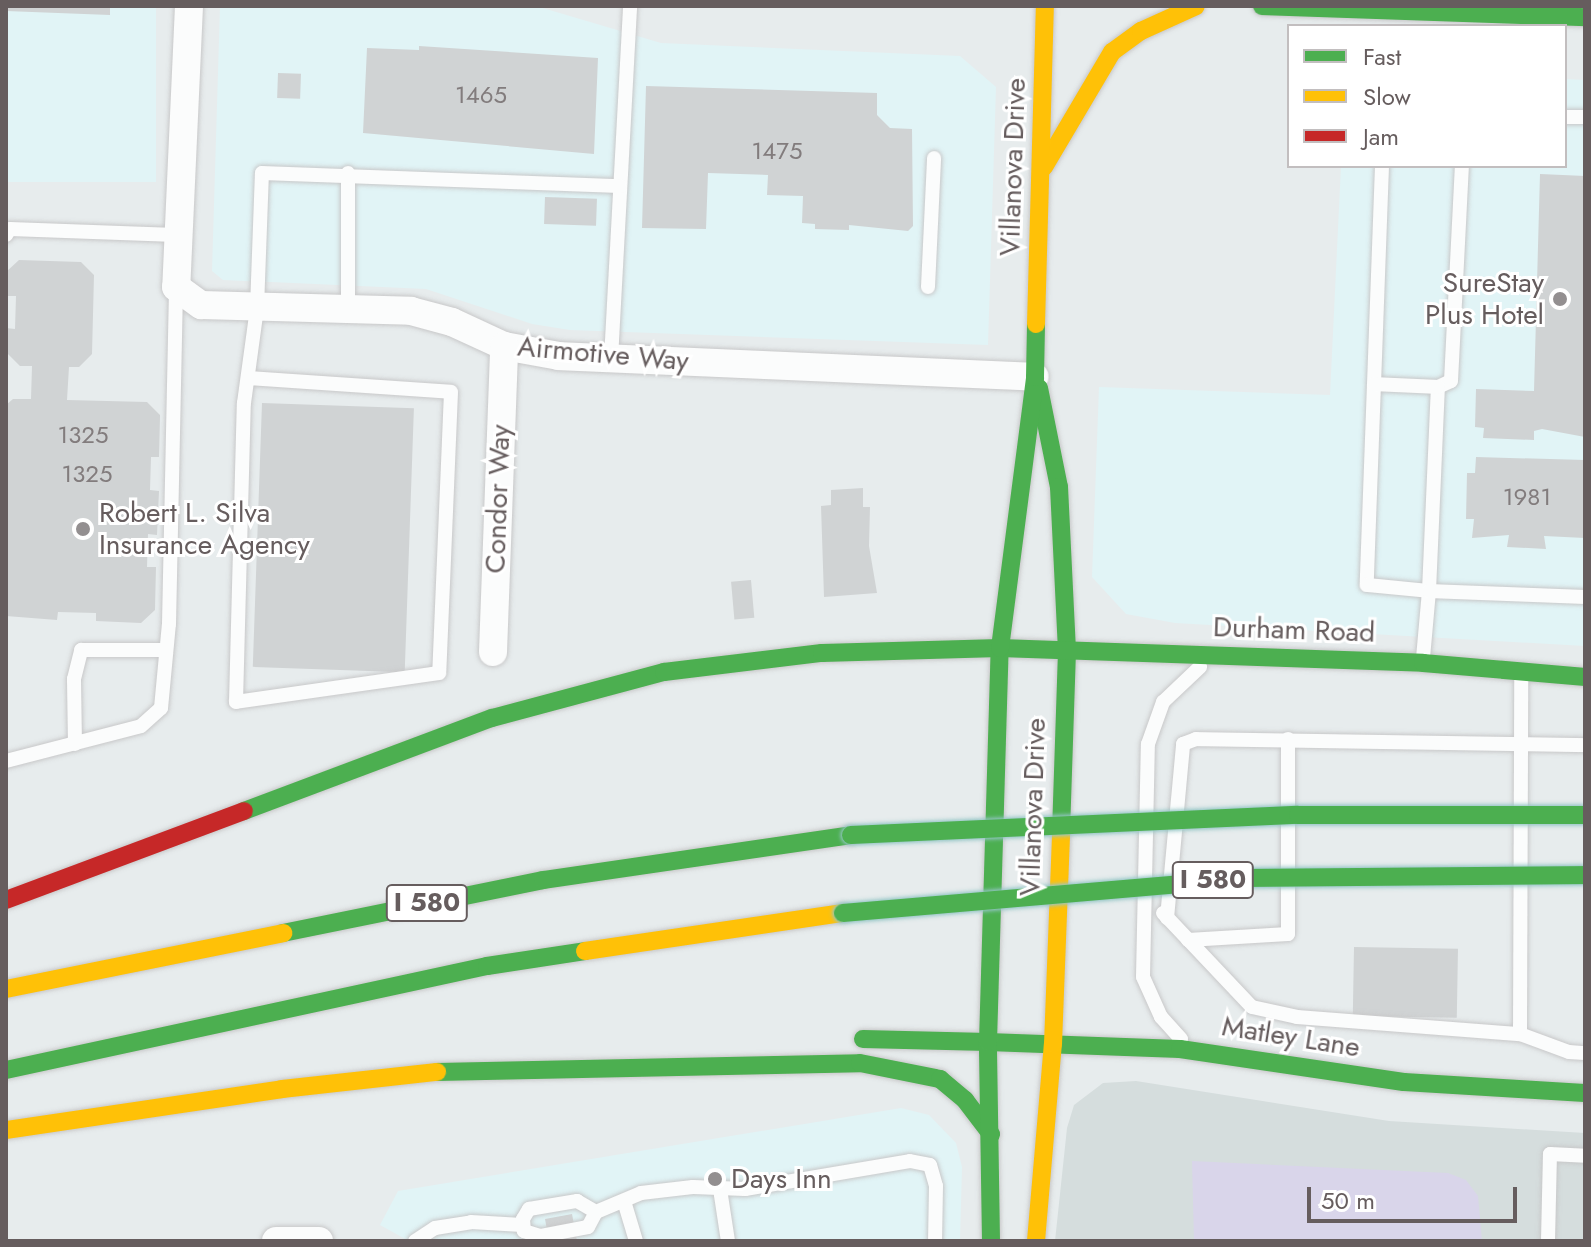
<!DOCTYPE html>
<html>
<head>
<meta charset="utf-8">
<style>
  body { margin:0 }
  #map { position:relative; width:1591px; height:1247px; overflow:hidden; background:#e7eced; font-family:Jost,sans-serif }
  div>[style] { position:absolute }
  .commercial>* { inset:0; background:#e1f4f6; transform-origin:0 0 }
  .education>* { inset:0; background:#d5dddd }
  .green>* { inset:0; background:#d9d5ea }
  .building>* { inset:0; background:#d0d3d4; transform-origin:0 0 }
  .roads { filter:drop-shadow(0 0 2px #c8c8c9) drop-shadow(0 0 2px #c8c8c9) }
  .lane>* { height:14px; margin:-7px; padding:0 7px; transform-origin:7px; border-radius:7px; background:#fbfcfc }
  .street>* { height:28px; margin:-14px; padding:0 14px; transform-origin:14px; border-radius:14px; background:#fbfcfc }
  .fast>* { height:18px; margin:-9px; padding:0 9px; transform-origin:9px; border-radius:9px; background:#4caf50 }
  .slow>* { height:18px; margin:-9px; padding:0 9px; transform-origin:9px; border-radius:9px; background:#ffc107 }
  .jam>* { height:18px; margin:-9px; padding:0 9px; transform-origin:9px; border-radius:9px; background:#c62828 }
  .bridges { filter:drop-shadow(0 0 2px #94c5c5) drop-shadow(0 0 2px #94c5c5) }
  .fast-bridge>* { height:18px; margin:-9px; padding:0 9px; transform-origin:9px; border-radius:9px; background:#4caf50 }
  .dots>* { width:22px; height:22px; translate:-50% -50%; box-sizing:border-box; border:4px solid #fff; border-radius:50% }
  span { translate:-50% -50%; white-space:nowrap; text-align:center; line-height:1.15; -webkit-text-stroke:6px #fff; paint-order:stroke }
  .number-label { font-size:24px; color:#827c7d }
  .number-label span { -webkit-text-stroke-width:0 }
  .shield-label span { padding:2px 6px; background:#fff; border:2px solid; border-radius:6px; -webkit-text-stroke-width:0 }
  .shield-label { font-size:26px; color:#665d5e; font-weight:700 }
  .street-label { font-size:28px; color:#665d5e }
  .poi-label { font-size:28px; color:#665d5e }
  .right { translate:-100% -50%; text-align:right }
  .left { translate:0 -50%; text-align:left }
  .frame { position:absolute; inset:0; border:8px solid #665d5e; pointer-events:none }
  .legend { position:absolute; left:1287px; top:24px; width:280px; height:144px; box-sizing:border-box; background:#fff; border:2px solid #c2bebf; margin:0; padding:10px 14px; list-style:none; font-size:24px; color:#665d5e }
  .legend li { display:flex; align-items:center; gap:16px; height:40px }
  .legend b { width:40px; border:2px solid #c2bebf }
  .scale { position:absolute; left:1307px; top:1187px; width:210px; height:36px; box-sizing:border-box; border:4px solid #665d5e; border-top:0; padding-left:10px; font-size:24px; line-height:28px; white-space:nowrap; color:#665d5e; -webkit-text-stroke:6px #fff; paint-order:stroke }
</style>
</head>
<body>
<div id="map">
  <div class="commercial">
    <i style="left:6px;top:6px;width:150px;height:176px"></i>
    <i style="clip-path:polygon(220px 6px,536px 6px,661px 43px,960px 56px,996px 87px,988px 345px,570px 330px,532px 324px,426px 289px,223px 280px,212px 271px)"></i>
    <i style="clip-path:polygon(1565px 79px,1585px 80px,1585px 646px,1175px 623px,1126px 614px,1092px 577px,1099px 387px,1330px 395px,1341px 166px,1565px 166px)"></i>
    <i style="clip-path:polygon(901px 1108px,929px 1115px,956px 1143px,962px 1167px,960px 1241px,409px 1241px,380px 1225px,398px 1191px)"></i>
  </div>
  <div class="education">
    <i style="clip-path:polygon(1136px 1081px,1389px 1121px,1585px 1133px,1585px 1241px,1055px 1241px,1067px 1128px,1074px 1105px,1103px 1083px)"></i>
  </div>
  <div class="green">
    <i style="clip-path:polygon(1192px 1161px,1448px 1173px,1466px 1180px,1478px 1196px,1482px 1241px,1194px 1241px)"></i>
  </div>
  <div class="building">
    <i style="clip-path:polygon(6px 6px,110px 6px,110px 15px,6px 11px)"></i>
    <i style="clip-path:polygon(419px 46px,598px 58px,594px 154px,363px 133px,367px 48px,419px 50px)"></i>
    <i style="left:278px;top:73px;width:23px;height:25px;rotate:2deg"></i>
    <i style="clip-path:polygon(646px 86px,877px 93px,877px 115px,890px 128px,912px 129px,913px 226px,908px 231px,849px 225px,849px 230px,815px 229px,815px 224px,802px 223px,803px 196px,767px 195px,768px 175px,708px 173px,706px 229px,642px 228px)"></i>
    <i style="clip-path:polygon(1540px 174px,1585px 176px,1585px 437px,1542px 429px,1534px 431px,1534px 440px,1483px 438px,1484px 428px,1475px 427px,1476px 389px,1534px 391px)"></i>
    <i style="left:545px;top:197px;width:52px;height:27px;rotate:2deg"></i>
    <i style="clip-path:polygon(19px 260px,81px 262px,94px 275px,92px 354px,79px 367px,69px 367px,67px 400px,147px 402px,160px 415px,159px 457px,151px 457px,150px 490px,159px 491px,157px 535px,148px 534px,147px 567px,156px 567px,155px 610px,141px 623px,96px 621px,96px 613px,58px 612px,57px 620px,6px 616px,6px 405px,13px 399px,31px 399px,32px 366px,20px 366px,6px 352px,6px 328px,15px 329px,16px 296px,6px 296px,6px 272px)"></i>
    <i style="left:262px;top:403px;width:152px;height:264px;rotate:2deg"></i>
    <i style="clip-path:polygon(1476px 457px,1585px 460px,1585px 538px,1544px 536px,1546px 549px,1507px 547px,1509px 535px,1472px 538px,1474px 519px,1466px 519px,1467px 473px,1475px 473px)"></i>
    <i style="clip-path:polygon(863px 488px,863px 507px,870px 507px,869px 546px,877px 593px,824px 597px,821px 506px,831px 505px,831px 490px)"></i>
    <i style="left:751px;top:580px;width:38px;height:20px;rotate:85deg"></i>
    <i style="left:1354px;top:947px;width:104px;height:69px;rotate:1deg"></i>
    <i style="clip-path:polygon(572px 1214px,577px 1241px,549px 1241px,545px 1219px)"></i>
  </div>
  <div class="roads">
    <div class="lane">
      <i style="left:1565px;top:117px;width:20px"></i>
      <i style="left:1382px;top:166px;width:419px;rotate:92.1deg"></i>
      <i style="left:1367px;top:585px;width:62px;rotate:5.5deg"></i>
      <i style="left:1429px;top:591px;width:204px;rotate:-87.5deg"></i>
      <i style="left:1438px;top:387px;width:14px;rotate:-25deg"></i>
      <i style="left:1451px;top:381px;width:215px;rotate:-87.1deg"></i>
      <i style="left:6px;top:235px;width:7px;rotate:-56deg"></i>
      <i style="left:10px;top:229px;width:166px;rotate:2.1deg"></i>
      <i style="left:928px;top:287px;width:129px;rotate:-87.3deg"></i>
      <i style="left:348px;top:310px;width:137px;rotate:-90deg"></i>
      <i style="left:611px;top:359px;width:354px;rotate:-86.9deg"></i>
      <i style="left:248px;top:378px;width:203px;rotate:3.9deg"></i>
      <i style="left:451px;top:392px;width:281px;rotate:92.4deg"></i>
      <i style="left:439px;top:673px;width:205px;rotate:171.9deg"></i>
      <i style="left:236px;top:702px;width:299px;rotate:-88.5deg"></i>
      <i style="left:244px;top:403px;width:96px;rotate:-82.2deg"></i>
      <i style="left:257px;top:308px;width:135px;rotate:-87.9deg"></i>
      <i style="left:262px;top:173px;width:358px;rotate:2.1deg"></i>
      <i style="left:1374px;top:384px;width:64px;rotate:2.7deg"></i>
      <i style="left:1423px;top:658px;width:67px;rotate:-84.9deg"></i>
      <i style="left:1429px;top:591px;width:156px;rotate:2.2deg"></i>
      <i style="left:75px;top:744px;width:65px;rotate:-90.9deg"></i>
      <i style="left:74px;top:679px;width:30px;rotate:-76deg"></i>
      <i style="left:81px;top:650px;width:85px"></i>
      <i style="left:6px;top:761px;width:139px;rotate:-14.5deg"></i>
      <i style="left:141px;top:726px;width:27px;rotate:-42deg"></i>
      <i style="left:161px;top:708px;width:84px;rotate:-84.6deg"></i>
      <i style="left:169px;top:624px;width:336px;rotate:-88.8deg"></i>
      <i style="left:1163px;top:913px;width:129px;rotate:46.6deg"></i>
      <i style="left:1252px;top:1007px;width:46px;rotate:12.5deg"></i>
      <i style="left:1297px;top:1017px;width:224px;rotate:4.4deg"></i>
      <i style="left:1520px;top:1034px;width:52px;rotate:20.2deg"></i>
      <i style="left:1569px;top:1052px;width:16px;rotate:4deg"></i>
      <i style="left:1167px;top:918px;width:175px;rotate:-84.7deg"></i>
      <i style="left:1183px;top:744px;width:14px;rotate:-21deg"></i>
      <i style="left:1196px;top:739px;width:389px;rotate:0.9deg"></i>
      <i style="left:1188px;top:940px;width:100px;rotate:-3.4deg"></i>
      <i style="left:1288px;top:934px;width:195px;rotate:-90deg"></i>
      <i style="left:1520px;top:1034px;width:360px;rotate:-89.8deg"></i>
      <i style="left:1181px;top:1039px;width:30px;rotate:-132deg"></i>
      <i style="left:1161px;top:1017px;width:44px;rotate:-114.2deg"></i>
      <i style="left:1143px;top:977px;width:233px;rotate:-88.8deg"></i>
      <i style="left:1148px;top:744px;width:45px;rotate:-70.3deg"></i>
      <i style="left:1163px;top:702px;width:51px;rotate:-43.4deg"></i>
      <i style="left:720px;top:1189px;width:53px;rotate:81.3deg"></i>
      <i style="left:577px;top:1201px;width:22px;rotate:30deg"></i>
      <i style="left:596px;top:1212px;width:17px;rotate:118deg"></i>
      <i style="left:588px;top:1227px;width:49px;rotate:169.4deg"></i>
      <i style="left:540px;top:1236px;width:17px;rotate:-163deg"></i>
      <i style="left:524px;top:1231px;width:12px;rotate:-95deg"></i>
      <i style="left:523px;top:1219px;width:12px;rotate:-59deg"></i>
      <i style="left:529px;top:1209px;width:49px;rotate:-9.5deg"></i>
      <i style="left:624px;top:1201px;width:42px;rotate:73.3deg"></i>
      <i style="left:596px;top:1212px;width:49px;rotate:-22.9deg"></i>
      <i style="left:641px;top:1193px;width:52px;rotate:-6.6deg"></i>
      <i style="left:693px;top:1187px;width:52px;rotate:2.2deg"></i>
      <i style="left:745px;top:1189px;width:167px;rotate:-9.6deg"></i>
      <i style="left:910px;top:1161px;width:20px;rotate:11deg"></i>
      <i style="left:930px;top:1165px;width:22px;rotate:74deg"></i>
      <i style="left:936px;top:1186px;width:55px;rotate:91deg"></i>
      <i style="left:415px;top:1241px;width:24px;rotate:-33deg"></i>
      <i style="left:435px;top:1228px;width:36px;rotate:-9deg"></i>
      <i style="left:471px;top:1222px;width:51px;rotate:3.4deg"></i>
      <i style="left:1548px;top:1241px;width:87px;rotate:-88.7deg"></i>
      <i style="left:1550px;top:1154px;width:35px;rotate:3deg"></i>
    </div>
    <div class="street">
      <i style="left:189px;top:6px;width:281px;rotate:92.6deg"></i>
      <i style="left:176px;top:287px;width:31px;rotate:36deg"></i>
      <i style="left:201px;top:305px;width:210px;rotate:1.6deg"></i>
      <i style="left:411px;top:311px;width:42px;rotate:15deg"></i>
      <i style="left:452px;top:322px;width:57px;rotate:24.8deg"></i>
      <i style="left:504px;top:346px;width:56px;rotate:10.3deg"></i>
      <i style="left:559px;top:356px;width:476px;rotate:2.5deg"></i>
      <i style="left:493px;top:652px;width:306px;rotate:-87.9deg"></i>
      <i style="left:276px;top:1241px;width:43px"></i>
    </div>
    <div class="fast">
      <i style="left:1262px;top:6px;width:323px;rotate:2deg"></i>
      <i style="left:1039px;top:388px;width:101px;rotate:78.6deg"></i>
      <i style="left:1059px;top:487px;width:164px;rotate:87.2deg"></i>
      <i style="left:1067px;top:651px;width:180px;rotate:91.9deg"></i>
      <i style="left:1000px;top:648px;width:423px;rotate:2deg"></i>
      <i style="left:1423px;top:663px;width:163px;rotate:4.9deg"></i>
      <i style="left:244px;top:811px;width:265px;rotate:-20.6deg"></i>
      <i style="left:492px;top:718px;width:178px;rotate:-15deg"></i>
      <i style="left:664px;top:672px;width:159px;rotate:-6.9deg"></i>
      <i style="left:822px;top:653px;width:178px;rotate:-1.6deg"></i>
      <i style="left:283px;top:933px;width:265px;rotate:-11.5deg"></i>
      <i style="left:543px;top:880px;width:311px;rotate:-8.3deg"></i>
      <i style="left:863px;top:1039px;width:125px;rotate:1.4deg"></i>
      <i style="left:988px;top:1042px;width:192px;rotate:2.1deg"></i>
      <i style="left:1180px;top:1049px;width:226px;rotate:8.4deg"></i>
      <i style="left:1404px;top:1082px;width:181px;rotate:3.5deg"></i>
      <i style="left:6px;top:1070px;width:492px;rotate:-12.2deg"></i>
      <i style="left:487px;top:966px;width:99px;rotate:-8.7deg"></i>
      <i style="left:437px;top:1072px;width:423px;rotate:-1.2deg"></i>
      <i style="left:860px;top:1063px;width:82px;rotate:11.3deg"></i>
      <i style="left:940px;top:1079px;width:33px;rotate:40deg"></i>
      <i style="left:965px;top:1100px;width:43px;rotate:52.6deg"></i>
      <i style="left:991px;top:1241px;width:199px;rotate:-90.9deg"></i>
      <i style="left:988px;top:1042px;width:394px;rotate:-88.3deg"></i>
      <i style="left:1000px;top:648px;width:273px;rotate:-82.6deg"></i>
      <i style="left:1035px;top:377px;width:53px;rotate:-88.9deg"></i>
    </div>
    <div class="slow">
      <i style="left:1044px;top:167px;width:134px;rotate:-59.4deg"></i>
      <i style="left:1112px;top:52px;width:36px;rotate:-36deg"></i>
      <i style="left:1141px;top:31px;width:60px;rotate:-24.4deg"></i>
      <i style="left:1036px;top:324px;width:318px;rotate:-88.4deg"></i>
      <i style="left:585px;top:951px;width:261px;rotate:-8.4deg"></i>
      <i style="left:6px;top:989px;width:283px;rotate:-11.4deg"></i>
      <i style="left:6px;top:1130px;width:279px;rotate:-8.4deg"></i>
      <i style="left:282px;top:1089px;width:156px;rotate:-6.3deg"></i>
      <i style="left:1036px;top:1241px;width:198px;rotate:-85.1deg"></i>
      <i style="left:1053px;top:1044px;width:213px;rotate:-87.8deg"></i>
    </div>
    <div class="jam">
      <i style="left:6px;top:900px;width:254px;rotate:-20.5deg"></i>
    </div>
  </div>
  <div class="bridges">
    <div class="fast-bridge">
      <i style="left:851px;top:835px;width:447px;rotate:-2.6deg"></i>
      <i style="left:1298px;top:815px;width:287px"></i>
      <i style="left:843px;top:913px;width:408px;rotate:-4.9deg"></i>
      <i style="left:1249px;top:878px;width:336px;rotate:-0.5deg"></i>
    </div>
  </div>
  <div class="dots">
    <i style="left:1560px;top:299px;background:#938f90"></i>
    <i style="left:83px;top:529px;background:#938f90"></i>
    <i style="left:715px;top:1179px;background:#938f90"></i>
  </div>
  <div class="number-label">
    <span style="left:481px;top:95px">1465</span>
    <span style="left:777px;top:151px">1475</span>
    <span style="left:83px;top:435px">1325</span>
    <span style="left:87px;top:474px">1325</span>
    <span style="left:1527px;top:497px">1981</span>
  </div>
  <div class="shield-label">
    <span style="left:1213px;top:880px">I 580</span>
    <span style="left:427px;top:903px">I 580</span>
  </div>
  <div class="street-label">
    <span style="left:1013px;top:167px;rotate:-88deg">Villanova Drive</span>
    <span style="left:603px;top:354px;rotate:5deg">Airmotive Way</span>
    <span style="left:498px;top:499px;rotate:-88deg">Condor Way</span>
    <span style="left:1294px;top:630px;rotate:2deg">Durham Road</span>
    <span style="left:1033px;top:807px;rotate:-88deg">Villanova Drive</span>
    <span style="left:1291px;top:1037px;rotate:9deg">Matley Lane</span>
  </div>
  <div class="poi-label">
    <span class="right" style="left:1544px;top:299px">SureStay<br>Plus Hotel</span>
    <span class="left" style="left:99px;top:529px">Robert L. Silva<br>Insurance Agency</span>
    <span class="left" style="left:731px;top:1179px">Days Inn</span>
  </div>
  <div class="frame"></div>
  <ul class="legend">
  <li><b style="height:10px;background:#4caf50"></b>Fast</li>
  <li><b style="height:10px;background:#ffc107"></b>Slow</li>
  <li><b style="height:10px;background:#c62828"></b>Jam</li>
  </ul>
  <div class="scale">50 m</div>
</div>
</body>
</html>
